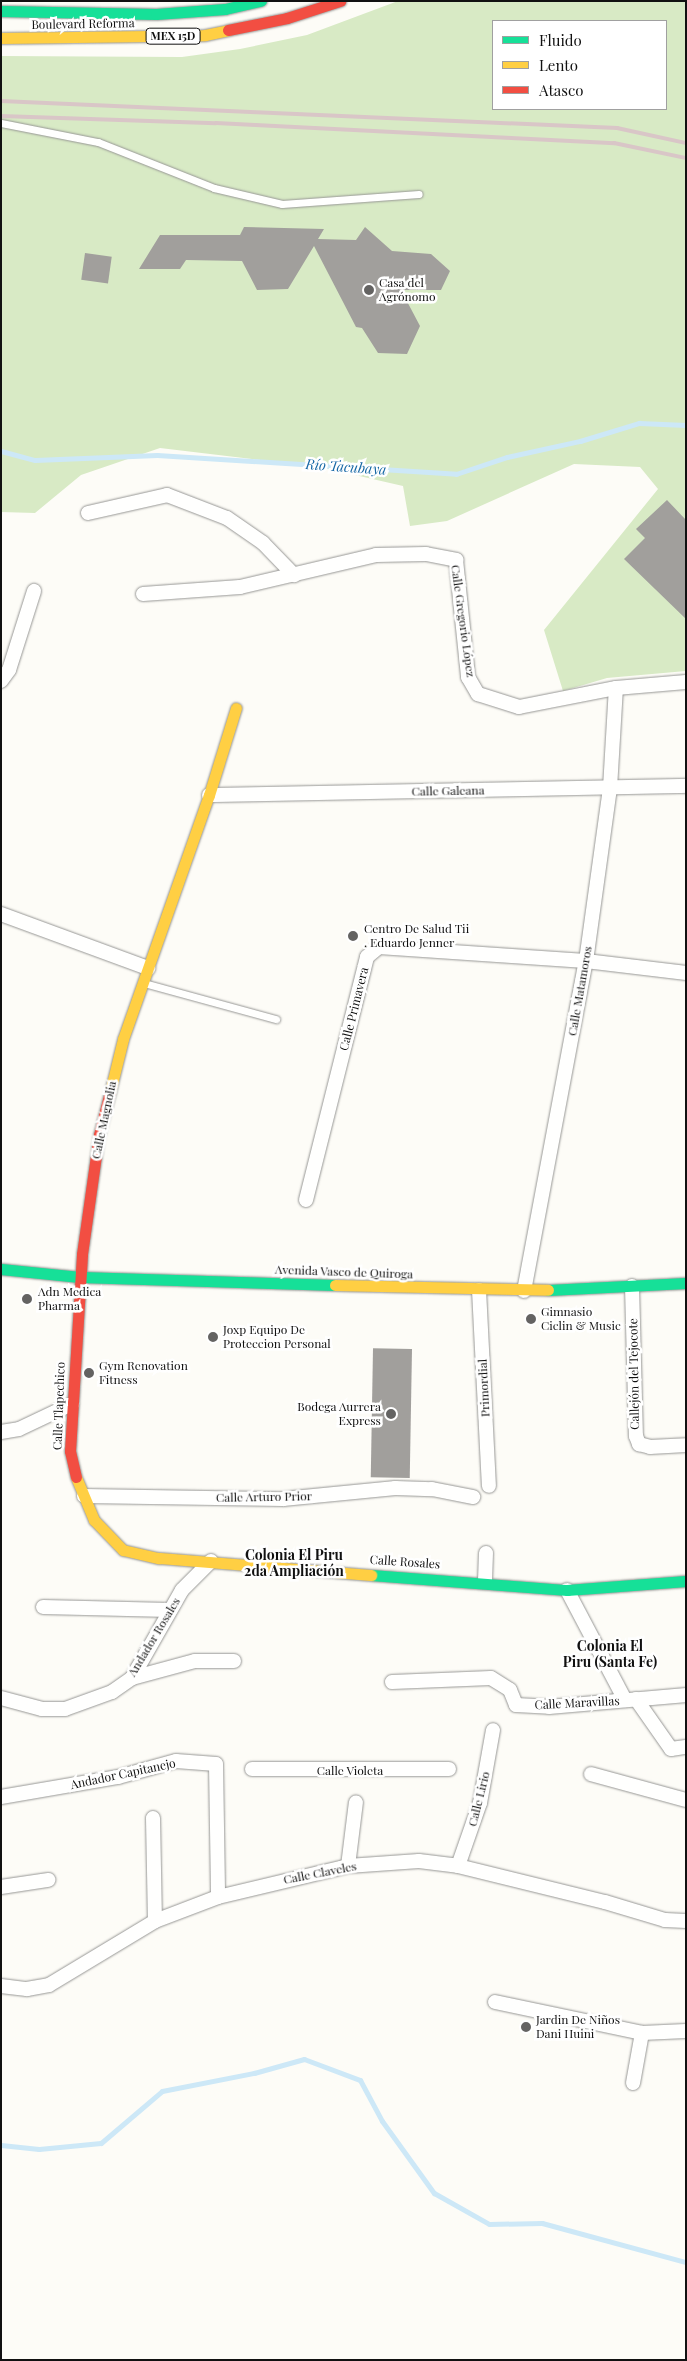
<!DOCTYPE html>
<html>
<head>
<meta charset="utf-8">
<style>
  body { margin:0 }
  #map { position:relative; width:687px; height:2361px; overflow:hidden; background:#fdfcf7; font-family:"Playfair Display",serif }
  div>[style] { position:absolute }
  .forest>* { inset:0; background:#d8eac5 }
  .stream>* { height:5px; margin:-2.5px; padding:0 2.5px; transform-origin:2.5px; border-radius:2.5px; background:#cde8f7 }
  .building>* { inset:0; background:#a19f9c; transform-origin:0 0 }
  .roads { filter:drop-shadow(0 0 1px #979795) drop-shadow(0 0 1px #979795) }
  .lane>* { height:7px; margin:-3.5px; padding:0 3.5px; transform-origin:3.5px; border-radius:3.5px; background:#fffffe }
  .street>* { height:14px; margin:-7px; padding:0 7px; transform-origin:7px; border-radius:7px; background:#fffffe }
  .fast>* { height:11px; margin:-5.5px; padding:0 5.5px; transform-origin:5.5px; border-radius:5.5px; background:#16e098 }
  .slow>* { height:11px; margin:-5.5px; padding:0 5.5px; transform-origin:5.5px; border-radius:5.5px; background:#ffcf43 }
  .jam>* { height:11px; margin:-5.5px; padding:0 5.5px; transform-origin:5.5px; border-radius:5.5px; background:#f24e42 }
  .rail>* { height:4px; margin:-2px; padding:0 2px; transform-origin:2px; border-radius:2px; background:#d9c6c7 }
  .dots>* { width:14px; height:14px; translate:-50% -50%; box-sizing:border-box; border:2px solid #fff; border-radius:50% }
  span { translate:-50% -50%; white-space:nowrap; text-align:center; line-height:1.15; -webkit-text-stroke:5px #fff; paint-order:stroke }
  .shield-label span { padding:1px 4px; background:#fff; border:1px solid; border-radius:4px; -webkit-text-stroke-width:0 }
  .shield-label { font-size:11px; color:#111; font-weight:700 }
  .street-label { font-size:12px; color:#111 }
  .poi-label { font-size:12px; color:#111 }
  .left { translate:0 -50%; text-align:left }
  .right { translate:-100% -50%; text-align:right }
  .water-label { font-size:14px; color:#1768a6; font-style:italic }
  .neighbourhood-label { font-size:14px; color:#111; font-weight:700 }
  .frame { position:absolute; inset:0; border:2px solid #111; pointer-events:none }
  .legend { position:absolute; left:492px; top:20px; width:175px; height:90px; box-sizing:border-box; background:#fff; border:1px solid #a0a0a0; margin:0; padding:6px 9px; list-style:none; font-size:15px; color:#111 }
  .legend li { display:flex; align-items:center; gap:10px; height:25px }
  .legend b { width:25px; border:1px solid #a0a0a0 }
</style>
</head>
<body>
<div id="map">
  <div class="forest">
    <i style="clip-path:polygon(evenodd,398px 1px,686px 1px,686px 671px,607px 678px,563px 691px,544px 630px,658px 489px,640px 467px,574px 464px,447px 521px,410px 526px,403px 486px,320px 467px,160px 448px,81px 475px,35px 513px,1px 512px,1px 56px,182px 57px,240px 49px,307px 35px,398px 1px,493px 21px,666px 21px,666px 109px,493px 109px,493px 21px)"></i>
  </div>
  <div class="stream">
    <i style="left:1px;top:451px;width:35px;rotate:15deg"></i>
    <i style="left:35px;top:460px;width:122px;rotate:-2.3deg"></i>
    <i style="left:157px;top:455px;width:300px;rotate:3.6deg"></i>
    <i style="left:456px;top:474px;width:54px;rotate:-18.4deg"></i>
    <i style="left:507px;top:457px;width:75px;rotate:-12.4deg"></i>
    <i style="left:580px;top:441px;width:62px;rotate:-17deg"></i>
    <i style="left:639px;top:423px;width:47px;rotate:2.4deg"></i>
    <i style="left:1px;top:2145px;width:38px;rotate:6deg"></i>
    <i style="left:39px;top:2149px;width:62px;rotate:-5.5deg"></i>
    <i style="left:101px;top:2143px;width:80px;rotate:-40.4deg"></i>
    <i style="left:162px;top:2091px;width:94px;rotate:-11.1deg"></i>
    <i style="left:254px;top:2073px;width:52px;rotate:-15.6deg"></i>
    <i style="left:304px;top:2059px;width:60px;rotate:20.6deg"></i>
    <i style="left:360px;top:2080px;width:47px;rotate:61.8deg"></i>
    <i style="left:382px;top:2121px;width:89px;rotate:54.2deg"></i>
    <i style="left:434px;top:2193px;width:63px;rotate:29.4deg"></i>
    <i style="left:489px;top:2224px;width:53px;rotate:-1.1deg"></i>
    <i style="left:542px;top:2223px;width:149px;rotate:15.2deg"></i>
  </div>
  <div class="building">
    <i style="clip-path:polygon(244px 227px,324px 229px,318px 239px,356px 240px,365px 227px,392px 251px,431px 254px,450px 271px,441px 290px,401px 290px,420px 326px,407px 354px,378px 353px,362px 328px,356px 327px,314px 246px,288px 289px,257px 290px,242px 261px,186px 260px,180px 269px,139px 269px,160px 235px,240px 235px)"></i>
    <i style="left:85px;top:253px;width:27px;height:27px;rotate:8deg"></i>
    <i style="clip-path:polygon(667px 500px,686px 520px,686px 619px,624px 559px,645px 538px,636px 529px)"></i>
    <i style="left:412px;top:1349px;width:129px;height:39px;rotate:91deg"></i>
  </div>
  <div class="roads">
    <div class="lane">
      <i style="left:1px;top:123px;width:99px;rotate:11.1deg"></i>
      <i style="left:98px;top:142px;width:125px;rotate:21.6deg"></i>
      <i style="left:214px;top:188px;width:70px;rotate:13.2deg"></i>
      <i style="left:282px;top:204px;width:137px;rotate:-4.2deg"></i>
      <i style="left:144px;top:983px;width:137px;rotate:15.3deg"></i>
    </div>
    <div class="street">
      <i style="left:88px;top:513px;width:81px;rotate:-12.8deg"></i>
      <i style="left:167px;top:495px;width:64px;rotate:21deg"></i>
      <i style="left:227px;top:518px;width:44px;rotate:34.8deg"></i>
      <i style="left:263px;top:543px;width:45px;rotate:45.9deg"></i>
      <i style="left:143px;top:594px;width:97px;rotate:-4.1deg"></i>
      <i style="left:240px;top:587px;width:140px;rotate:-13.2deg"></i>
      <i style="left:376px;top:555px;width:50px;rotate:-1.1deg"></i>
      <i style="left:426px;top:554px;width:31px;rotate:11deg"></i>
      <i style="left:456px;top:560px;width:118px;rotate:84.1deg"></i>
      <i style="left:468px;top:677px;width:20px;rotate:60deg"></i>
      <i style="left:478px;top:694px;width:43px;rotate:17.6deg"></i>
      <i style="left:519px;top:707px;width:99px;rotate:-11.1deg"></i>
      <i style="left:616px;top:688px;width:70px;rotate:-4.9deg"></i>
      <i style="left:1px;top:681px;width:14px;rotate:-54deg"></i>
      <i style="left:9px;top:670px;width:83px;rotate:-72.4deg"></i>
      <i style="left:209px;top:795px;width:477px;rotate:-1.1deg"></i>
      <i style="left:1px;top:914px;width:157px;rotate:20.2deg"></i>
      <i style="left:306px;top:1200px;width:251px;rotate:-75.9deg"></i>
      <i style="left:367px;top:957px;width:16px;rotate:-40deg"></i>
      <i style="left:379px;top:947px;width:207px;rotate:3.9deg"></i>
      <i style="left:586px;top:961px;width:101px;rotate:6.8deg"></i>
      <i style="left:632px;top:1286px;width:150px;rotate:88.5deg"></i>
      <i style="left:636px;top:1436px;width:9px;rotate:69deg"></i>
      <i style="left:639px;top:1444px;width:11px;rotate:15deg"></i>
      <i style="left:650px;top:1447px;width:36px;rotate:-3deg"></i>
      <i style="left:479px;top:1290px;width:196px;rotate:87.1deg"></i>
      <i style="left:524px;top:1291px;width:336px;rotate:-79.4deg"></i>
      <i style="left:586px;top:961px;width:175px;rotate:-82.1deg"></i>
      <i style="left:610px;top:788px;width:100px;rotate:-86.6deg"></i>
      <i style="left:1px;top:1432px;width:18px;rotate:-9deg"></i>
      <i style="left:19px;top:1429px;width:59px;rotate:-25.3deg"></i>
      <i style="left:84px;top:1496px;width:199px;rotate:0.9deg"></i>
      <i style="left:283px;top:1499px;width:113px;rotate:-5.6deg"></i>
      <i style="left:395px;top:1488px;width:37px;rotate:2deg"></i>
      <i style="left:432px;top:1489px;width:42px;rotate:11deg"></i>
      <i style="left:485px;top:1581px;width:28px;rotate:-88deg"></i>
      <i style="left:567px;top:1590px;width:124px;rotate:62.2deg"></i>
      <i style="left:43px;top:1607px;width:127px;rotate:1.4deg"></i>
      <i style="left:132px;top:1678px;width:65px;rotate:-15.1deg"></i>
      <i style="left:195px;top:1661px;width:39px"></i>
      <i style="left:392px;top:1682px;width:99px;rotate:-2.3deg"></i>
      <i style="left:491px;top:1678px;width:22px;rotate:32deg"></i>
      <i style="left:510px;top:1690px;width:16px;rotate:68deg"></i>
      <i style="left:516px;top:1705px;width:33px;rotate:3deg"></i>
      <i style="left:549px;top:1707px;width:138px;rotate:-5deg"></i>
      <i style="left:1px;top:1698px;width:42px;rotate:15deg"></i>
      <i style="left:42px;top:1709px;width:23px"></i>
      <i style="left:65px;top:1709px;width:50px;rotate:-19.9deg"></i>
      <i style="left:112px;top:1692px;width:24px;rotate:-35deg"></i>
      <i style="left:132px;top:1678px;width:101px;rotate:-60.4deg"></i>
      <i style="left:182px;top:1590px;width:41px;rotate:-45deg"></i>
      <i style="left:636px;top:1699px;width:61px;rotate:55deg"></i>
      <i style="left:671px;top:1749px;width:15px;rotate:-8deg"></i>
      <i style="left:252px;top:1769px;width:197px"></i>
      <i style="left:591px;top:1774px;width:98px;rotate:15.3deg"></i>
      <i style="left:1px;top:1797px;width:119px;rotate:-9.7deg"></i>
      <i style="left:118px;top:1777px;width:60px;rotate:-15.4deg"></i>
      <i style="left:176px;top:1761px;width:40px;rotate:4.3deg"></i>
      <i style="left:216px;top:1764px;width:133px;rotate:89.1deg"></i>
      <i style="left:153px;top:1818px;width:103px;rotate:88.9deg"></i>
      <i style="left:348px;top:1866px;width:64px;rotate:-82.9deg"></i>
      <i style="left:458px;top:1866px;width:67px;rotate:-70.8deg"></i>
      <i style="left:480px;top:1803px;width:74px;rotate:-79.9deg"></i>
      <i style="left:1px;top:1887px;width:48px;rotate:-8.5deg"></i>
      <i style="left:1px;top:1986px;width:26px;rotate:7deg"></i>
      <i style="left:27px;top:1989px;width:22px;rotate:-10deg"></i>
      <i style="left:49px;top:1985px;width:124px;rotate:-31.1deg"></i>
      <i style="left:155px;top:1921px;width:67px;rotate:-20.9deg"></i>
      <i style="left:218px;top:1897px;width:134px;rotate:-13.4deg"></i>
      <i style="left:348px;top:1866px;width:71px;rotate:-4deg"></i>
      <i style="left:419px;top:1861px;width:39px;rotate:7deg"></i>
      <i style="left:458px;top:1866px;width:151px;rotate:13.8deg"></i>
      <i style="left:605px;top:1902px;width:63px;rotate:16.7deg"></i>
      <i style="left:665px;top:1920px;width:21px;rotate:3deg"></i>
      <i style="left:495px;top:2002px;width:150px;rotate:11.9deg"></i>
      <i style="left:642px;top:2033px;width:44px;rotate:-2.6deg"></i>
      <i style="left:633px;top:2083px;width:51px;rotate:-79.8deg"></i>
    </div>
    <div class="fast">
      <i style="left:1px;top:11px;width:155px;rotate:1.1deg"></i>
      <i style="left:156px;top:14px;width:69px;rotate:-4.1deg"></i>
      <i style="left:225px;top:9px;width:37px;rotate:-13deg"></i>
      <i style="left:1px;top:1269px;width:79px;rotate:5.8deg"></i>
      <i style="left:80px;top:1277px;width:255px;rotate:1.8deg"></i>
      <i style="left:548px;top:1290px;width:138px;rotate:-2.9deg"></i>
      <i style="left:371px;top:1575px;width:197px;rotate:4.4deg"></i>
      <i style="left:567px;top:1590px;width:119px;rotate:-4.3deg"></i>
    </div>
    <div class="slow">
      <i style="left:1px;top:38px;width:204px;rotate:-0.8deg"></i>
      <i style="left:205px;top:35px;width:24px;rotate:-12deg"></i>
      <i style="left:110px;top:1092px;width:55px;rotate:-76.2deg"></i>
      <i style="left:123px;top:1039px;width:259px;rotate:-70.6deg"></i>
      <i style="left:209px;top:795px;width:91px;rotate:-72.8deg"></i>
      <i style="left:335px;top:1285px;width:213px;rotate:1.3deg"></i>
      <i style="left:76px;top:1477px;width:47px;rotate:67.3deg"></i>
      <i style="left:94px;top:1520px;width:42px;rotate:46deg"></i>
      <i style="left:123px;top:1550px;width:37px;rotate:13deg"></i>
      <i style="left:159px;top:1558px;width:213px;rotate:4.6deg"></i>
    </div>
    <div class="jam">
      <i style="left:228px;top:30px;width:60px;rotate:-11.5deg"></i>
      <i style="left:287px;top:18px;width:56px;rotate:-17.8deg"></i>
      <i style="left:76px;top:1477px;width:27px;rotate:-103deg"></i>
      <i style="left:70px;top:1451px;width:197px;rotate:-86.5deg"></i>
      <i style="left:82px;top:1254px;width:120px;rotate:-81.9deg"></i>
      <i style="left:99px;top:1135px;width:44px;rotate:-75.7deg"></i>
    </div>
  </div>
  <div class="rail">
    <i style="left:1px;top:101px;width:617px;rotate:2.51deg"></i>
    <i style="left:617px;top:128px;width:71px;rotate:12.3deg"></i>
    <i style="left:1px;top:116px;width:215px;rotate:1.9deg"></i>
    <i style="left:216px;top:123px;width:399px;rotate:2.9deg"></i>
    <i style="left:614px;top:143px;width:74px;rotate:11.8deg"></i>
  </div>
  <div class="dots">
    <i style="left:369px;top:290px;background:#646362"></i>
    <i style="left:353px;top:936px;background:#646362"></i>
    <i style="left:27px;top:1299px;background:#646362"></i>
    <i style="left:531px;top:1319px;background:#646362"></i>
    <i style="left:213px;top:1337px;background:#646362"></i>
    <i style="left:89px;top:1373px;background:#646362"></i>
    <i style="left:391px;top:1414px;background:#646362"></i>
    <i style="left:526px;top:2027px;background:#646362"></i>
  </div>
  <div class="shield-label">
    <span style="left:173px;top:36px">MEX 15D</span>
  </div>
  <div class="street-label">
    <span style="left:83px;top:24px;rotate:-1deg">Boulevard Reforma</span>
    <span style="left:463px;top:621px;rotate:82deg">Calle Gregorio López</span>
    <span style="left:448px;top:791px;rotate:-1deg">Calle Galeana</span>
    <span style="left:580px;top:991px;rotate:-80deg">Calle Matamoros</span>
    <span style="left:354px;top:1009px;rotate:-76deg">Calle Primavera</span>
    <span style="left:104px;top:1120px;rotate:-78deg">Calle Magnolia</span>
    <span style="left:344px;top:1272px;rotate:2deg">Avenida Vasco de Quiroga</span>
    <span style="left:634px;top:1374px;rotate:-91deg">Callejón del Tejocote</span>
    <span style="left:484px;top:1388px;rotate:-93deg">Primordial</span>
    <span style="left:59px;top:1406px;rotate:-88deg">Calle Tlapechico</span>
    <span style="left:264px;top:1497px;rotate:-1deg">Calle Arturo Prior</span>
    <span style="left:405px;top:1562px;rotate:4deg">Calle Rosales</span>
    <span style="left:154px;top:1637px;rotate:-59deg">Andador Rosales</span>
    <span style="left:577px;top:1703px;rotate:-3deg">Calle Maravillas</span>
    <span style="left:350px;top:1771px">Calle Violeta</span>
    <span style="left:123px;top:1774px;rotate:-12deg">Andador Capitanejo</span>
    <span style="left:479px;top:1799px;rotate:-76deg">Calle Lirio</span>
    <span style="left:320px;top:1873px;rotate:-11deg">Calle Claveles</span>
  </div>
  <div class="poi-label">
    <span class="left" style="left:379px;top:290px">Casa del<br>Agrónomo</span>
    <span class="left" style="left:364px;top:936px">Centro De Salud Tii<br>. Eduardo Jenner</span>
    <span class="left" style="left:38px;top:1299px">Adn Medica<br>Pharma</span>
    <span class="left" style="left:541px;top:1319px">Gimnasio<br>Ciclin &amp; Music</span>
    <span class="left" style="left:223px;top:1337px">Joxp Equipo De<br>Proteccion Personal</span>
    <span class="left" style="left:99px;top:1373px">Gym Renovation<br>Fitness</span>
    <span class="right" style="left:381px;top:1414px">Bodega Aurrera<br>Express</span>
    <span class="left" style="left:536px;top:2027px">Jardin De Niños<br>Dani Huini</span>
  </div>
  <div class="water-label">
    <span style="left:346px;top:467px;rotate:4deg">Río Tacubaya</span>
  </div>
  <div class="neighbourhood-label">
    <span style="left:294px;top:1563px">Colonia El Piru<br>2da Ampliación</span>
    <span style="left:610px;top:1654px">Colonia El<br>Piru (Santa Fe)</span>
  </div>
  <div class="frame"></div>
  <ul class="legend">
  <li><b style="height:6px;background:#16e098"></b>Fluido</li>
  <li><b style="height:6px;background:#ffcf43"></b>Lento</li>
  <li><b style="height:6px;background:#f24e42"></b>Atasco</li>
  </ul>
</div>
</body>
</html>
